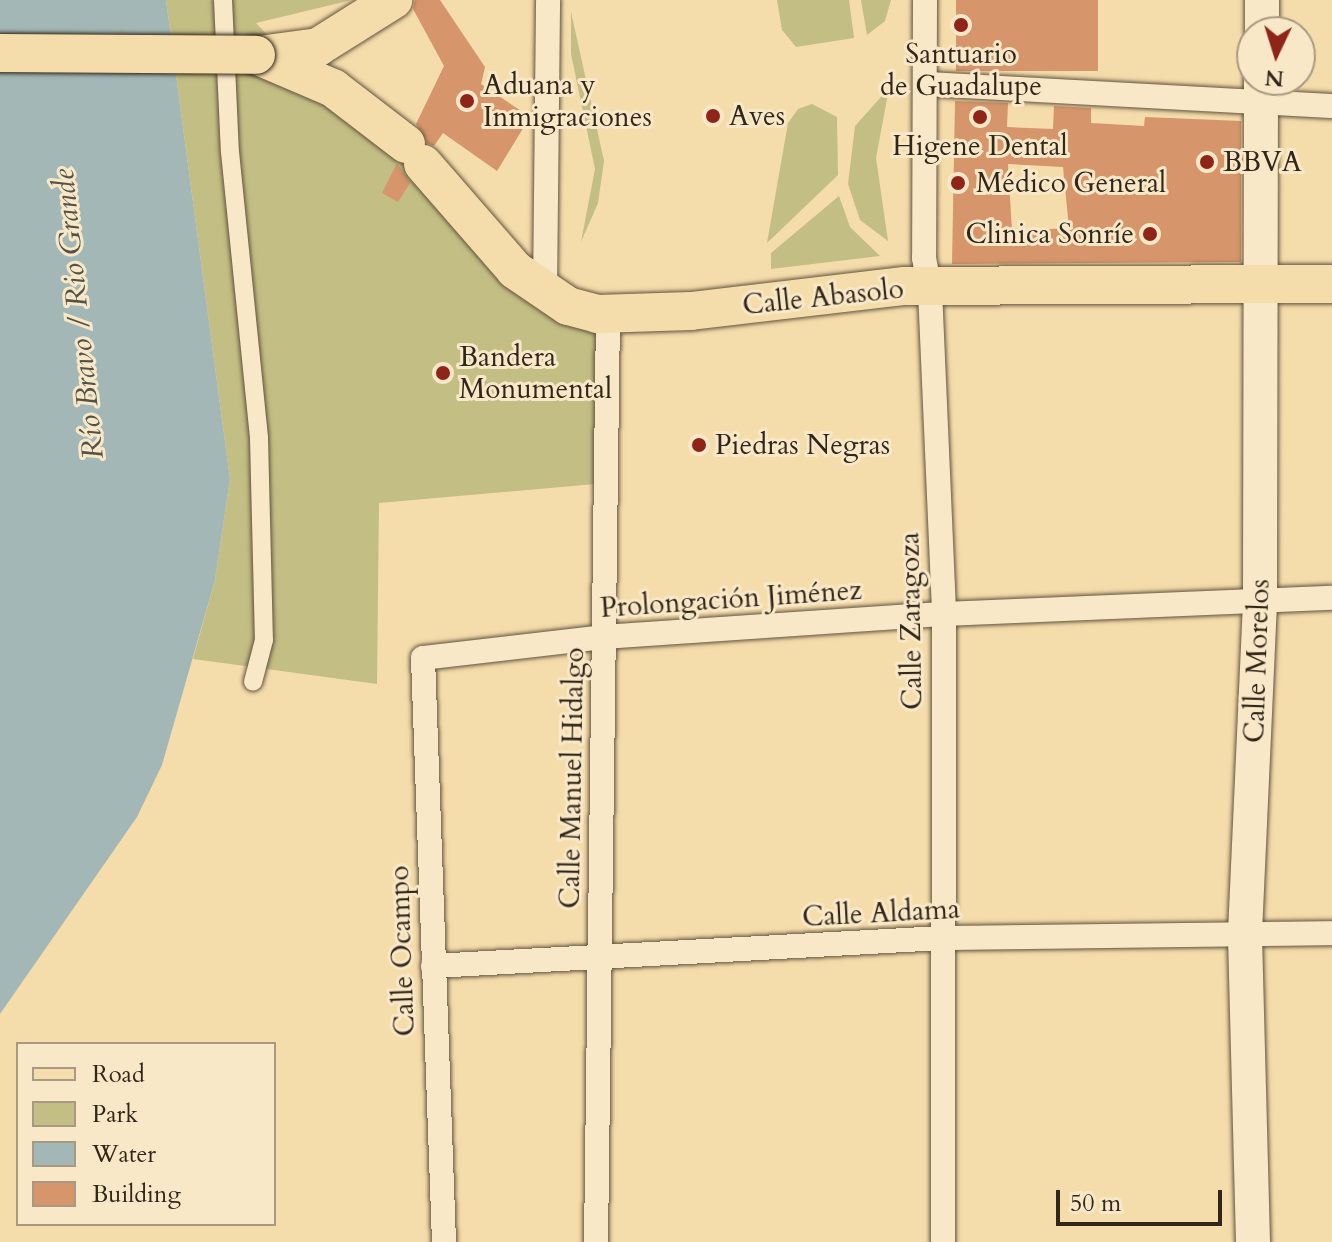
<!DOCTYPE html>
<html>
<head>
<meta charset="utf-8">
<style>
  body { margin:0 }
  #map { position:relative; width:1332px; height:1242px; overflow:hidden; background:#f5dcab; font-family:Cardo,serif }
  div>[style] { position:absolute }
  .green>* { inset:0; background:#c3be84 }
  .water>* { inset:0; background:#a3b8b6 }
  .building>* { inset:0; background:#d7956b; transform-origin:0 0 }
  .roads { filter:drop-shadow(0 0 2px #61543e) drop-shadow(0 0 2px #61543e) }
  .pedestrian>* { height:18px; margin:-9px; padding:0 9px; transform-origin:9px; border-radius:9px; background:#f8e8c8 }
  .minor>* { height:24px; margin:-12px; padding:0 12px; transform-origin:12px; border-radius:12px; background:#f8e8c8 }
  .secondary>* { height:34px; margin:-17px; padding:0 17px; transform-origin:17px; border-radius:17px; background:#f8e8c8 }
  .primary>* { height:38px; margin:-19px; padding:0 19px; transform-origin:19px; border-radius:19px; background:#f5dcab }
  .bridges { filter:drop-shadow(0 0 2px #302619) drop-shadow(0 0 2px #302619) }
  .primary-bridge>* { height:38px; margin:-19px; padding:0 19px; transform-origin:19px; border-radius:19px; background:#f5dcab }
  .dots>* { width:22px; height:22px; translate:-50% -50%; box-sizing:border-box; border:4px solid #f8e8c8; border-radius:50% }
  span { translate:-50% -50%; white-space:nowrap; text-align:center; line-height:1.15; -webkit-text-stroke:6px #f8e8c8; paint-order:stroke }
  .poi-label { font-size:28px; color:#302619 }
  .left { translate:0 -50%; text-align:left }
  .right { translate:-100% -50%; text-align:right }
  .street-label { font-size:28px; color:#302619 }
  .water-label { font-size:30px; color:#525248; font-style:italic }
  .legend { position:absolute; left:16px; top:1042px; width:260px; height:184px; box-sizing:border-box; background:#f8e8c8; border:2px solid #a89a82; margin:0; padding:10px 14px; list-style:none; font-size:24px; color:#302619 }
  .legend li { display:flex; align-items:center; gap:16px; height:40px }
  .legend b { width:40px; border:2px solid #a89a82 }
  .north { position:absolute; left:1236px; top:16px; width:80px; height:80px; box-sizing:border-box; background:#f8e8c8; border:2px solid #a89a82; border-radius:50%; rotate:184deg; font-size:22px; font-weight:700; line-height:32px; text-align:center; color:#302619 }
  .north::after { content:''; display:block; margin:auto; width:28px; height:36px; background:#8f2418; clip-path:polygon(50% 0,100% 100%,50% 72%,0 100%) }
  .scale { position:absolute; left:1056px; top:1190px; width:166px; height:36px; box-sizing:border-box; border:4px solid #302619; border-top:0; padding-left:10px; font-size:24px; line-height:28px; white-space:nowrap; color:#302619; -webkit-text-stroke:6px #f8e8c8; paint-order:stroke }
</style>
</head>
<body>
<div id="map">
  <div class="green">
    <i style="clip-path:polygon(166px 0,352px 0,256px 23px,294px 63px,340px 82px,536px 291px,608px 312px,606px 483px,379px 503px,377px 684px,193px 659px,215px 580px,230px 479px)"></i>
    <i style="clip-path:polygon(777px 0,849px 0,854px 38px,796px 47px,782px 30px)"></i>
    <i style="clip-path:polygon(861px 0,891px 0,885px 21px,867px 35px)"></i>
    <i style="clip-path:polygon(571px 12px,604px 161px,598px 203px,581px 242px,595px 169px,571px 54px)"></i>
    <i style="clip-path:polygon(889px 88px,876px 158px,888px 241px,860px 220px,848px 184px,855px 126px)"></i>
    <i style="clip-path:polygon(812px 104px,837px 117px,838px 175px,767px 243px,788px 123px,798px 109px)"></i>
    <i style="clip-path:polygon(839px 196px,850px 227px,880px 256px,771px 269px,771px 253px)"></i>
  </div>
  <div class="water">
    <i style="clip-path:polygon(0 0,166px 0,230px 479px,215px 580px,162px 765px,137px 817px,0 1014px)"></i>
  </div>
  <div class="building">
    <i style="clip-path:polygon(415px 0,440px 0,485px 67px,481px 84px,530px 117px,497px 171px,443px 133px,434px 146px,427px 143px,416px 124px,444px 66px,413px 9px)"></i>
    <i style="left:956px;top:0;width:142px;height:71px"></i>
    <i style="clip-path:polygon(evenodd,955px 101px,1008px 103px,1007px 127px,1053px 129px,1054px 106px,1091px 108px,1091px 123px,1144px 126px,1145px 117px,1241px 121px,1241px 262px,952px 264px,955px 101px,1008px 164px,1063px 167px,1069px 228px,1012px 231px,1008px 164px)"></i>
    <i style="clip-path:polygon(397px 163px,410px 183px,398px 202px,382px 193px)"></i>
  </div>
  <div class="roads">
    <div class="pedestrian">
      <i style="left:223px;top:0;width:152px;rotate:87.4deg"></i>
      <i style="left:230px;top:152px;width:287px;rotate:84.2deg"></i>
      <i style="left:259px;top:438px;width:202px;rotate:88.6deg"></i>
      <i style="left:264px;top:640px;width:43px;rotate:104.7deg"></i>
    </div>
    <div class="minor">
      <i style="left:925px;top:0;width:258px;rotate:90.2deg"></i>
      <i style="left:924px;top:258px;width:33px;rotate:79deg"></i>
      <i style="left:930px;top:290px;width:324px;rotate:87.5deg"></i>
      <i style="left:944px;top:614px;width:628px;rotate:90.09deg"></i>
      <i style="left:926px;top:84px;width:407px;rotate:3.1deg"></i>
      <i style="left:545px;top:292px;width:292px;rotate:-89.4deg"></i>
      <i style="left:433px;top:966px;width:509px;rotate:-3.15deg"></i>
      <i style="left:941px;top:938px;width:391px;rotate:-0.7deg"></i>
      <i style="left:444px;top:1242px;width:584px;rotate:-92.06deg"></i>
      <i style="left:423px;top:658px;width:182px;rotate:-6.6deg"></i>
      <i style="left:604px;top:637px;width:341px;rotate:-3.9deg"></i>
      <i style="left:944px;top:614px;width:388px;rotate:-2.4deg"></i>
      <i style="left:596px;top:1242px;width:927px;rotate:-89.26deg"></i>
    </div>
    <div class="secondary">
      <i style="left:1262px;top:32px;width:32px;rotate:-90deg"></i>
      <i style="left:1253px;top:1242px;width:309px;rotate:-91.5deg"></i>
      <i style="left:1245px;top:933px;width:336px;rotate:-87.4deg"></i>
      <i style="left:1260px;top:597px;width:517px;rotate:-89.89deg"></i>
    </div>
    <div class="primary">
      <i style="left:256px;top:55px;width:84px;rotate:23.2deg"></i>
      <i style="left:333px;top:88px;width:92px;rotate:37.5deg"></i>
      <i style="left:259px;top:55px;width:60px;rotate:-7.7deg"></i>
      <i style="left:318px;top:47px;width:89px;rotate:-32.1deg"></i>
      <i style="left:423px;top:164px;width:140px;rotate:49deg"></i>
      <i style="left:515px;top:270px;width:64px;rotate:34.2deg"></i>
      <i style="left:568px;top:306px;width:30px;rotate:15deg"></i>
      <i style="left:597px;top:314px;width:94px;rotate:-1.8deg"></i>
      <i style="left:691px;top:311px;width:215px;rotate:-6.7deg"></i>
      <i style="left:905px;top:286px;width:427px;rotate:-0.3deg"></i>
    </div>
  </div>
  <div class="bridges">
    <div class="primary-bridge">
      <i style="left:0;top:53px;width:256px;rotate:0.4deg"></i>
    </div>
  </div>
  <div class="dots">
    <i style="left:961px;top:25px;background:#8f2418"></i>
    <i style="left:467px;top:101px;background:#8f2418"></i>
    <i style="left:713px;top:116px;background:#8f2418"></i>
    <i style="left:980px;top:117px;background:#8f2418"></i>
    <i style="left:1207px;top:162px;background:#8f2418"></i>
    <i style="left:958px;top:183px;background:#8f2418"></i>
    <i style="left:1150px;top:234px;background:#8f2418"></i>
    <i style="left:443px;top:373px;background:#8f2418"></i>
    <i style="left:699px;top:445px;background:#8f2418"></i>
  </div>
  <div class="poi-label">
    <span style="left:961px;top:70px">Santuario<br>de Guadalupe</span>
    <span class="left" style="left:483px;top:101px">Aduana y<br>Inmigraciones</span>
    <span class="left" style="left:729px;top:116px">Aves</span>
    <span style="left:980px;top:146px">Higene Dental</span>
    <span class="left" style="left:1223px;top:162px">BBVA</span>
    <span class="left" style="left:976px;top:183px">Médico General</span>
    <span class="right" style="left:1134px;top:234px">Clinica Sonríe</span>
    <span class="left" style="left:459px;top:373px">Bandera<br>Monumental</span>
    <span class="left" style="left:715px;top:445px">Piedras Negras</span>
  </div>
  <div class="street-label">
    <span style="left:823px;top:297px;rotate:-6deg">Calle Abasolo</span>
    <span style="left:731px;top:599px;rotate:-4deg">Prolongación Jiménez</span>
    <span style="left:911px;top:621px;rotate:-91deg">Calle Zaragoza</span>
    <span style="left:1257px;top:661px;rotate:-88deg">Calle Morelos</span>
    <span style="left:572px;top:778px;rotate:-89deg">Calle Manuel Hidalgo</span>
    <span style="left:881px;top:913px;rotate:-3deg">Calle Aldama</span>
    <span style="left:402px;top:951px;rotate:-92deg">Calle Ocampo</span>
  </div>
  <div class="water-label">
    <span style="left:79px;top:314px;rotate:-96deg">Río Bravo / Rio Grande</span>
  </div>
  <ul class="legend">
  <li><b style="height:10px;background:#f5dcab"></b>Road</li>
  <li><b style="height:22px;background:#c3be84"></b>Park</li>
  <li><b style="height:22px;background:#a3b8b6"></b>Water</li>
  <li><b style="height:22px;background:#d7956b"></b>Building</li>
  </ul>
  <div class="north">N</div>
  <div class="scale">50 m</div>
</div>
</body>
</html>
